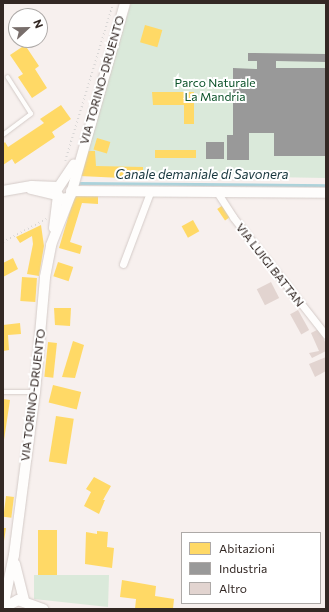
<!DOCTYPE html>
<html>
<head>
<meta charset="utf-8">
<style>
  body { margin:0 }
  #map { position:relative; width:329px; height:612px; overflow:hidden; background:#f7f0ee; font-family:Commissioner,sans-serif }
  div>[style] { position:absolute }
  .green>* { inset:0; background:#dae9da }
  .homes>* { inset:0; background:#ffd966; transform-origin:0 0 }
  .industry>* { inset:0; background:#999; transform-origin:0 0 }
  .stream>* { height:2.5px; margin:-1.25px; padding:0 1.25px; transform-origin:1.25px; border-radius:1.25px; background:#aad3dc }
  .building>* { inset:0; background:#e2d4d0; transform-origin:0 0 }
  .path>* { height:1.5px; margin-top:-0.75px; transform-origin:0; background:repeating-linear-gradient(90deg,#d8d6d5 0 1px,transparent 0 4px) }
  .roads { filter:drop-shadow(0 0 1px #d4cbc8) drop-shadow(0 0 1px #d4cbc8) }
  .lane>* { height:3.5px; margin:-1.75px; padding:0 1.75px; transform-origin:1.75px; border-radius:1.75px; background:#fefdfc }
  .street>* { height:7px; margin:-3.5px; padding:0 3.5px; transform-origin:3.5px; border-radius:3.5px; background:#fefdfc }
  .secondary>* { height:10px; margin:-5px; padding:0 5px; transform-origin:5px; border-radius:5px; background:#fefdfc }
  span { translate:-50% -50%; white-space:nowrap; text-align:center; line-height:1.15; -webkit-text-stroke:4px #fff; paint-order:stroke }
  .street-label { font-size:12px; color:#332824 }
  .park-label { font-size:12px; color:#0a5128 }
  .water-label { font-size:13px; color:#16353c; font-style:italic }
  .frame { position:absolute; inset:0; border:4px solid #332824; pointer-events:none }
  .legend { position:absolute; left:181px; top:532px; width:140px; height:72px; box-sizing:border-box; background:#fff; border:1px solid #ada9a7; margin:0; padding:5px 7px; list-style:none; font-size:12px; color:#332824 }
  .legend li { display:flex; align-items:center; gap:8px; height:20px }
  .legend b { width:20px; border:1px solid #ada9a7 }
  .north { position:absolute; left:8px; top:8px; width:40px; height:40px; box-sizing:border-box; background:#fff; border:1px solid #ada9a7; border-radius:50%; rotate:68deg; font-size:11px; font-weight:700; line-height:16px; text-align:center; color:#332824 }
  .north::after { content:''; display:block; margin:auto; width:14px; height:18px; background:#786e6b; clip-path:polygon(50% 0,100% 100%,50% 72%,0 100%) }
</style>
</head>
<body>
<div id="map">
  <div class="green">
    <i style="clip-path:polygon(131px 3px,326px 3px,326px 178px,79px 174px)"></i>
    <i style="clip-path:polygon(34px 575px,109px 575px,108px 607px,34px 599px)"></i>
  </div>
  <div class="homes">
    <i style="left:145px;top:25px;width:18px;height:18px;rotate:16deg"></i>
    <i style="clip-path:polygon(25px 45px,39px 66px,35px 69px,47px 88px,32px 98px,18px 77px,23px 74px,10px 55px)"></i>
    <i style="clip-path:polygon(152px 92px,194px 92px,194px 124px,184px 124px,184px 105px,153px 105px)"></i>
    <i style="clip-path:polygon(61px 105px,71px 119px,52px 132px,55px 137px,15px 164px,12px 159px,3px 165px,3px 144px,5px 142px,8px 147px,44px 123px,40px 119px)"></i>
    <i style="left:97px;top:138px;width:14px;height:12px;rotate:17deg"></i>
    <i style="left:155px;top:150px;width:41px;height:8px"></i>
    <i style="clip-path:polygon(88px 151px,95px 151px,96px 166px,143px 167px,143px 179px,80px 176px)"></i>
    <i style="clip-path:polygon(75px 194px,98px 195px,98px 204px,82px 203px,70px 242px,82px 246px,80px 254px,59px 248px)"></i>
    <i style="left:223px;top:205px;width:14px;height:7px;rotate:56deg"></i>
    <i style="left:193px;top:220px;width:13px;height:13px;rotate:61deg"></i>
    <i style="clip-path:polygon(41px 225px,44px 246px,39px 276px,27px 274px,33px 244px,32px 236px,20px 243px,16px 237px)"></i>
    <i style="clip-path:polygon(13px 258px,18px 269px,3px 277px,3px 263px)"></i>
    <i style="left:58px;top:262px;width:16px;height:15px;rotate:18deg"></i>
    <i style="left:22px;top:277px;width:15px;height:24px;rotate:4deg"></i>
    <i style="clip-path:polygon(54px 308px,71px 308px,70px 326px,55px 325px)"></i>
    <i style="clip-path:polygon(20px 323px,21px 334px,8px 335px,9px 350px,3px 351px,3px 325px)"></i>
    <i style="clip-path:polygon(73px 341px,84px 345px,75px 378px,62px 377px)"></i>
    <i style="left:48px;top:342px;width:9px;height:35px;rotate:6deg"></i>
    <i style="left:53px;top:385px;width:29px;height:18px;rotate:14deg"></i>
    <i style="clip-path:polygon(3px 399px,10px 400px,4px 440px,3px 440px)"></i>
    <i style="left:56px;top:416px;width:18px;height:46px;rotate:9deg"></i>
    <i style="clip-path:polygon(94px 477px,111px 486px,103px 500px,105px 500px,99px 514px,84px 506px,91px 492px,86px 489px)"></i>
    <i style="left:6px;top:496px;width:8px;height:21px;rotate:7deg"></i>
    <i style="clip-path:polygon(3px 528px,6px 528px,4px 541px,3px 540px)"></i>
    <i style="left:38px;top:530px;width:19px;height:45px"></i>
    <i style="clip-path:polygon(97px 531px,108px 532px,107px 547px,114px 548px,112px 568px,85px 564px,86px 532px,97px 534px)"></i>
    <i style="clip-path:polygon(122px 580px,156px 586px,155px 596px,174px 599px,173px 609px,135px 609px,136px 599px,120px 597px)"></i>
  </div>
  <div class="industry">
    <i style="clip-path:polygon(248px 53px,326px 54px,326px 62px,276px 61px,276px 68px,326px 68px,326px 156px,274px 156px,274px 133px,249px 133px,249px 160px,227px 160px,227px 135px,233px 135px,233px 68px,257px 69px,257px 61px,248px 61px)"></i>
    <i style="left:206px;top:142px;width:18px;height:17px"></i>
  </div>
  <div class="stream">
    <i style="left:79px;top:183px;width:247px;rotate:0.5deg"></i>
  </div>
  <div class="building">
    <i style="left:271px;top:282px;width:18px;height:16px;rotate:63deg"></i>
    <i style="left:298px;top:310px;width:23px;height:9px;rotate:61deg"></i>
    <i style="clip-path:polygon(319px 329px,326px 344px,326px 351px,312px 358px,309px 353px,319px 351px,311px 333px)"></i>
    <i style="clip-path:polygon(326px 357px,326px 371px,315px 377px,309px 364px)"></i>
  </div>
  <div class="path">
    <i style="left:65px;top:161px;width:165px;rotate:-73.1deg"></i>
    <i style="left:3px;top:242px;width:49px;rotate:-28.1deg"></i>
  </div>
  <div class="roads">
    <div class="lane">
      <i style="left:3px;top:135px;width:35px;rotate:-37deg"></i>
      <i style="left:31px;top:114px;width:43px;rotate:-122.6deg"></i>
      <i style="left:3px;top:392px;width:31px"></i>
    </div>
    <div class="street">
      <i style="left:217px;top:192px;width:30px;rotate:57deg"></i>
      <i style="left:233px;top:217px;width:150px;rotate:51.8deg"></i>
      <i style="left:123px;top:264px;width:79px;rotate:-69.3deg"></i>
    </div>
    <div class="secondary">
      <i style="left:31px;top:189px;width:26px;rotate:13deg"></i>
      <i style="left:3px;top:191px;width:29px;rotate:-10deg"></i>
      <i style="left:32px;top:186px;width:26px;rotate:2deg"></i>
      <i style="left:71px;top:191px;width:255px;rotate:0.4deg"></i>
      <i style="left:68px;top:198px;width:8px;rotate:173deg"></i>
      <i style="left:60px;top:199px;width:9px;rotate:-117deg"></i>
      <i style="left:56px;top:191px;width:32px;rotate:-56deg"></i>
      <i style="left:54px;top:228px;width:31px;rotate:-83deg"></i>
      <i style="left:15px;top:564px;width:38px;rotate:76deg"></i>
      <i style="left:3px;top:608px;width:54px;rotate:-78.3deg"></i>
      <i style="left:14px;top:555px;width:164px;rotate:-82.7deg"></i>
      <i style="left:35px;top:392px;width:115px;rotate:-85deg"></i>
      <i style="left:45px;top:277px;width:33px;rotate:-79deg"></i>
      <i style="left:51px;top:245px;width:55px;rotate:-68.6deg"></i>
      <i style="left:71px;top:194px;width:198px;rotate:-74.2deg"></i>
      <i style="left:3px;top:608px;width:17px;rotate:-28deg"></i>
      <i style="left:18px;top:600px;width:27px;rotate:20deg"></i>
    </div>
  </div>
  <div class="street-label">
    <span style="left:102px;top:80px;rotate:-74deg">VIA TORINO-DRUENTO</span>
    <span style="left:270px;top:265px;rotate:52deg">VIA LUIGI BATTAN</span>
    <span style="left:33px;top:395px;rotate:-83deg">VIA TORINO-DRUENTO</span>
  </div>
  <div class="park-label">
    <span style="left:215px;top:90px">Parco Naturale<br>La Mandria</span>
  </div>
  <div class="water-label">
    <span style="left:202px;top:174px">Canale demaniale di Savonera</span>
  </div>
  <div class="frame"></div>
  <ul class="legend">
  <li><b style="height:11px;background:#ffd966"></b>Abitazioni</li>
  <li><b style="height:11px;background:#999"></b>Industria</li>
  <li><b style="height:11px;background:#e2d4d0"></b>Altro</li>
  </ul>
  <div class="north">N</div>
</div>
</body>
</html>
